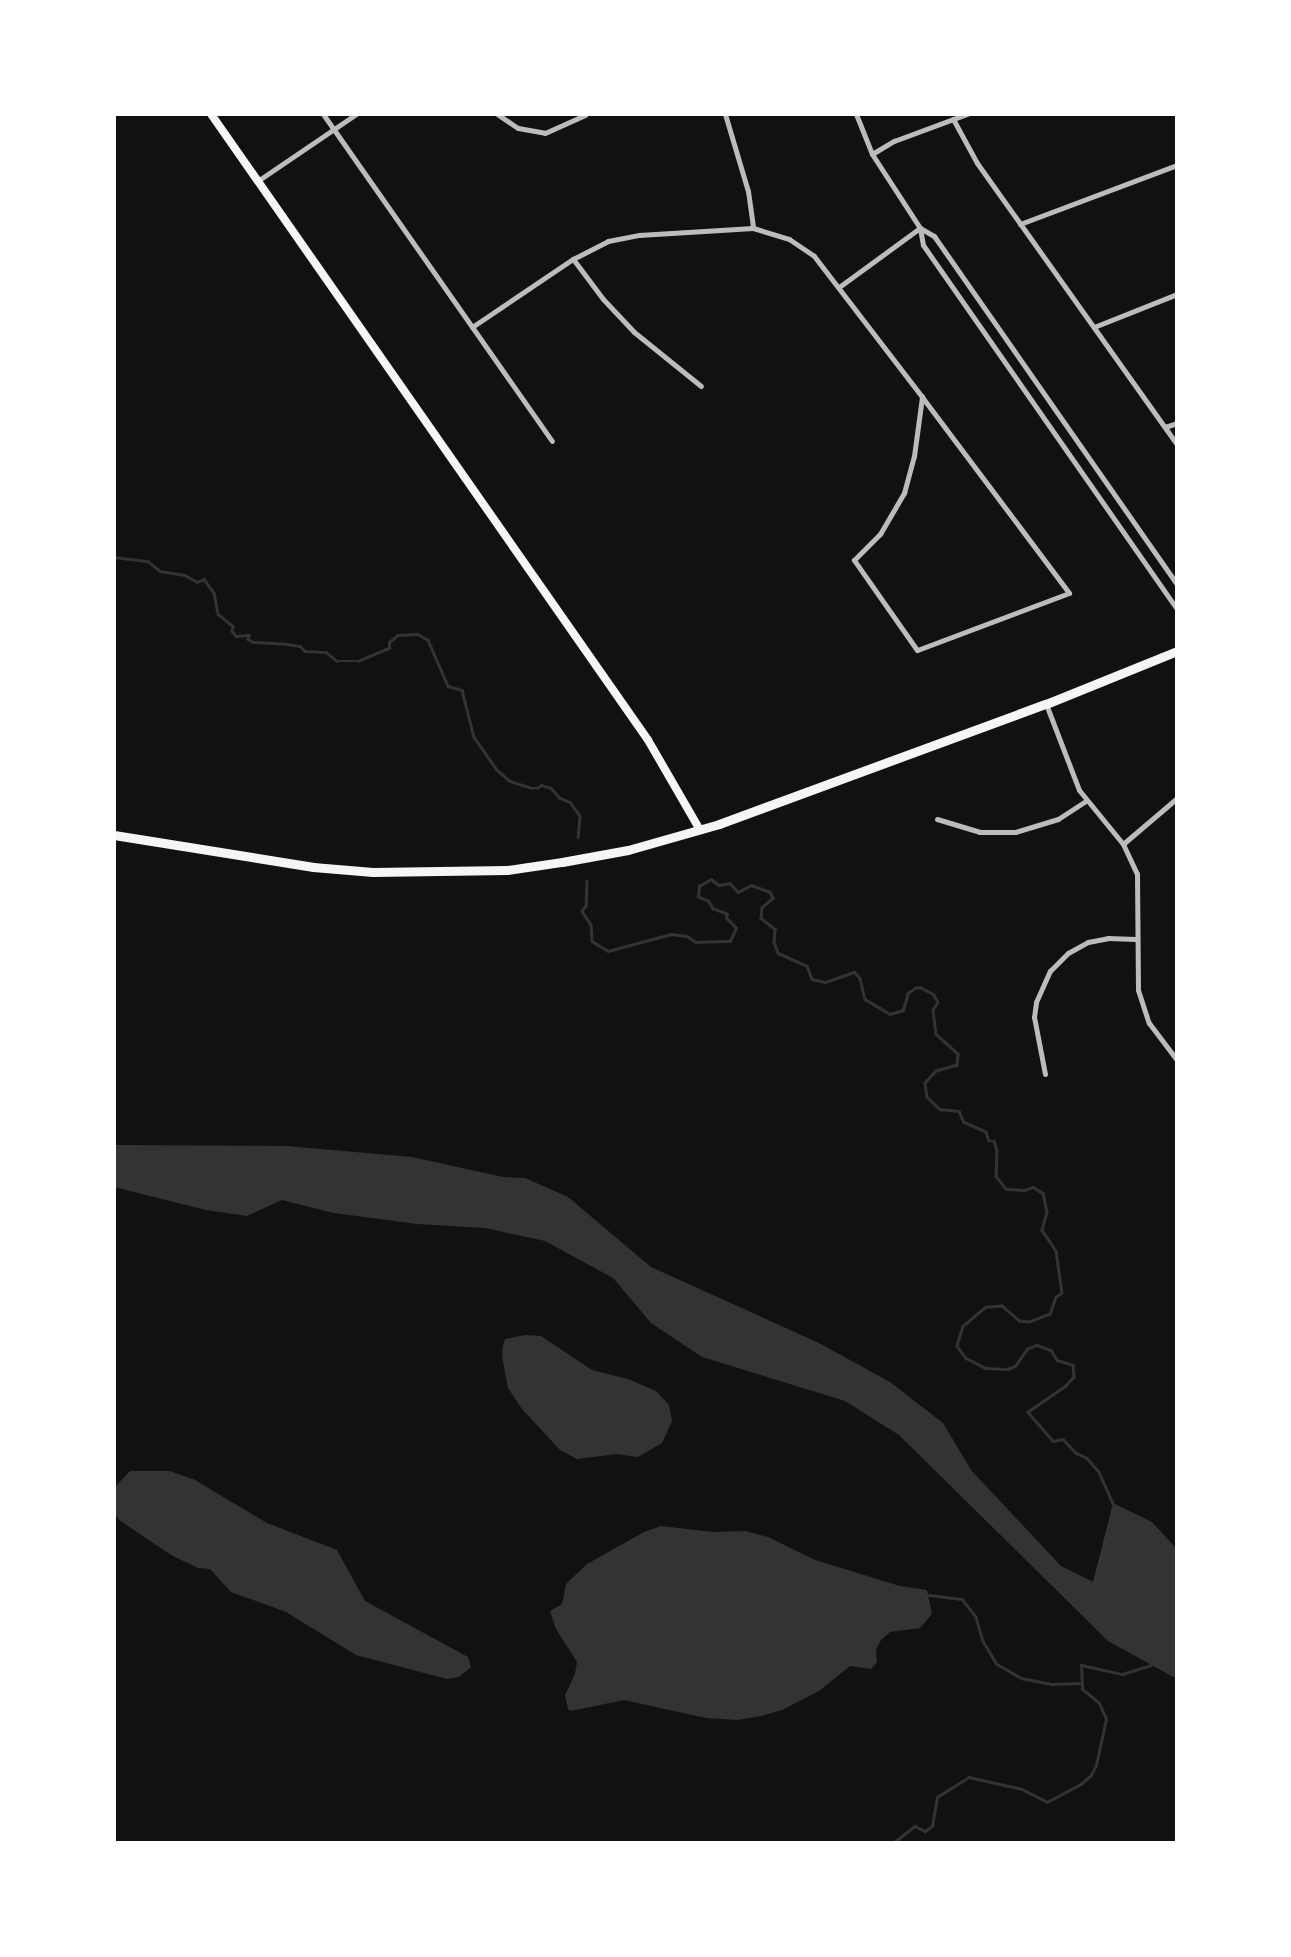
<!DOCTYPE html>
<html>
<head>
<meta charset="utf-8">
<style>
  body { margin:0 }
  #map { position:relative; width:1291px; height:1957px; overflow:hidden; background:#111; font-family:"Titillium Web",sans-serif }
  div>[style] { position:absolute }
  .water>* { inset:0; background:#333 }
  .stream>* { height:2.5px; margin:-1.25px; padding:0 1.25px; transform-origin:1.25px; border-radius:1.25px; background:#333 }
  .minor>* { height:5px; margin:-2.5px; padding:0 2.5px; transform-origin:2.5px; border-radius:2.5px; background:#bcbcbc }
  .secondary>* { height:8px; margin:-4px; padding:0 4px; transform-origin:4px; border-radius:4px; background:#f5f5f5 }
  .primary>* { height:9px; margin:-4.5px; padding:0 4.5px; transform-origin:4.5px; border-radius:4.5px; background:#f5f5f5 }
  span { translate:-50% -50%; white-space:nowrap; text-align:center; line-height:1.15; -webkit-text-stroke:5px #fff; paint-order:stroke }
  .frame { position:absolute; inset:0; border:116px solid #fff; pointer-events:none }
</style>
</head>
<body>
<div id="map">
  <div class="water">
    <i style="clip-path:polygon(114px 1145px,287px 1146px,412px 1157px,503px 1177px,525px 1178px,568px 1197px,651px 1267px,819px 1343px,890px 1382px,943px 1423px,971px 1470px,1061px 1566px,1093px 1582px,1113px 1503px,1152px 1522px,1177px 1549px,1177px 1679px,1108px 1641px,899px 1435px,845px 1401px,702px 1357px,651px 1323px,613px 1278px,545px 1241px,485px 1228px,417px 1224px,334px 1213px,282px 1200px,247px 1216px,206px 1210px,114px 1187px)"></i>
    <i style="clip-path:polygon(525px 1335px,541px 1336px,592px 1370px,628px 1379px,656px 1391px,669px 1405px,672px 1421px,662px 1443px,638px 1457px,617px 1454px,577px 1459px,560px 1450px,522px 1409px,508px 1388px,502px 1357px,503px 1345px,505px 1339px)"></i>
    <i style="clip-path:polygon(130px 1471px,170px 1471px,195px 1480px,267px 1523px,337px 1550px,365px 1601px,468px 1657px,471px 1667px,459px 1677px,447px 1679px,356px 1655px,286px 1612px,231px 1592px,210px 1569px,198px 1568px,171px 1555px,119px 1520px,114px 1512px,114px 1488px)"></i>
    <i style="clip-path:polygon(661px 1526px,713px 1532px,745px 1531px,768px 1537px,815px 1560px,900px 1586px,927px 1590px,932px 1614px,920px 1628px,890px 1632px,881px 1640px,876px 1650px,877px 1662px,871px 1669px,850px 1666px,819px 1691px,782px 1710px,761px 1716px,737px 1720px,706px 1718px,624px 1700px,571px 1711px,568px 1709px,565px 1695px,575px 1674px,577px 1662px,556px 1629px,550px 1611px,562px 1604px,566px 1584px,587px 1564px,644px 1532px)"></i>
  </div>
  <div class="stream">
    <i style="left:114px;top:557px;width:34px;rotate:7deg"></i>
    <i style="left:148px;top:561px;width:16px;rotate:40deg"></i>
    <i style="left:160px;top:571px;width:25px;rotate:9deg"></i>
    <i style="left:185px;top:575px;width:14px;rotate:30deg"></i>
    <i style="left:197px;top:582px;width:8px;rotate:-23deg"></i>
    <i style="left:204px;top:579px;width:17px;rotate:54deg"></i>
    <i style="left:214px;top:593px;width:21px;rotate:79deg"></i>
    <i style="left:218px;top:614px;width:19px;rotate:39deg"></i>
    <i style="left:233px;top:626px;width:5px;rotate:101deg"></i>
    <i style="left:232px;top:631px;width:6px;rotate:51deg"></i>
    <i style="left:236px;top:636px;width:13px;rotate:-4deg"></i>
    <i style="left:249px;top:635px;width:4px;rotate:104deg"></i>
    <i style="left:248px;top:639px;width:6px;rotate:31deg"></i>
    <i style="left:253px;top:642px;width:34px;rotate:3deg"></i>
    <i style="left:287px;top:644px;width:13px;rotate:9deg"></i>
    <i style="left:300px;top:646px;width:7px;rotate:45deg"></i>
    <i style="left:305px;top:651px;width:21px;rotate:3deg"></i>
    <i style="left:326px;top:652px;width:14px;rotate:39deg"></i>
    <i style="left:337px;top:661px;width:21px"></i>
    <i style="left:358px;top:661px;width:34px;rotate:-23deg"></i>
    <i style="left:389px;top:648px;width:6px;rotate:-90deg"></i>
    <i style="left:389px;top:642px;width:11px;rotate:-38deg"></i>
    <i style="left:398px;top:635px;width:20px;rotate:-3deg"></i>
    <i style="left:418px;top:634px;width:12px;rotate:31deg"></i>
    <i style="left:428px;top:640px;width:50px;rotate:66.5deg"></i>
    <i style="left:448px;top:686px;width:15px;rotate:16deg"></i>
    <i style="left:462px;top:690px;width:49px;rotate:75.7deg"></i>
    <i style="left:474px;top:737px;width:39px;rotate:55deg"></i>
    <i style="left:496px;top:769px;width:18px;rotate:41deg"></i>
    <i style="left:510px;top:781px;width:22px;rotate:18deg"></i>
    <i style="left:531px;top:788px;width:6px"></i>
    <i style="left:537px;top:788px;width:5px;rotate:-37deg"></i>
    <i style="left:541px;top:785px;width:10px;rotate:17deg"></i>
    <i style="left:551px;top:788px;width:13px;rotate:48deg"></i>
    <i style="left:560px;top:798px;width:11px;rotate:22deg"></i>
    <i style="left:570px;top:802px;width:17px;rotate:54deg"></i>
    <i style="left:580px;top:816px;width:21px;rotate:95deg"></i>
    <i style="left:587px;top:881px;width:25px;rotate:92deg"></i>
    <i style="left:586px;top:906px;width:6px;rotate:129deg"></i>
    <i style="left:582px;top:911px;width:17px;rotate:57deg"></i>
    <i style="left:591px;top:925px;width:16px;rotate:86deg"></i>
    <i style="left:592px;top:941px;width:19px;rotate:32deg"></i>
    <i style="left:608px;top:951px;width:65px;rotate:-15.1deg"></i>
    <i style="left:671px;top:934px;width:16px;rotate:7deg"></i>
    <i style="left:687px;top:936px;width:11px;rotate:34deg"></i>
    <i style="left:696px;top:942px;width:34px;rotate:-2deg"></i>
    <i style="left:730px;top:941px;width:14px;rotate:-65deg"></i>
    <i style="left:736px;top:928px;width:14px;rotate:-135deg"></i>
    <i style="left:726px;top:918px;width:4px;rotate:-76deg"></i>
    <i style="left:727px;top:914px;width:15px;rotate:-160deg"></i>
    <i style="left:713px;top:909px;width:9px;rotate:-122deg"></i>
    <i style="left:708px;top:901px;width:11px;rotate:-158deg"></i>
    <i style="left:698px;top:897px;width:11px;rotate:-85deg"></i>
    <i style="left:699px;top:886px;width:14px;rotate:-30deg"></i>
    <i style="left:711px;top:879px;width:10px;rotate:37deg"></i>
    <i style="left:719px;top:885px;width:11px;rotate:-10deg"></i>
    <i style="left:730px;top:883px;width:12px;rotate:48deg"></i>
    <i style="left:738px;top:892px;width:15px;rotate:-28deg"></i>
    <i style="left:751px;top:885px;width:20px;rotate:20deg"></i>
    <i style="left:770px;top:892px;width:7px;rotate:63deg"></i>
    <i style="left:773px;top:898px;width:15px;rotate:138deg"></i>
    <i style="left:762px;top:908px;width:10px;rotate:96deg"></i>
    <i style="left:761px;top:918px;width:18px;rotate:38deg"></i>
    <i style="left:775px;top:929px;width:13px;rotate:94deg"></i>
    <i style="left:774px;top:942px;width:12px;rotate:70deg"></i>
    <i style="left:778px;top:953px;width:32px;rotate:24deg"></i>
    <i style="left:807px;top:966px;width:14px;rotate:69deg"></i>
    <i style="left:812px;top:979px;width:13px;rotate:13deg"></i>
    <i style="left:825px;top:982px;width:31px;rotate:-19deg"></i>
    <i style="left:854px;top:972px;width:8px;rotate:45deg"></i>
    <i style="left:860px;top:978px;width:22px;rotate:77deg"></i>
    <i style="left:865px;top:999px;width:29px;rotate:31deg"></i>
    <i style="left:890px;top:1014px;width:14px;rotate:-17deg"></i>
    <i style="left:903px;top:1010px;width:18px;rotate:-74deg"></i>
    <i style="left:908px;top:993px;width:9px;rotate:-36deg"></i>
    <i style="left:915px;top:988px;width:5px;rotate:-11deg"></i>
    <i style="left:920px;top:987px;width:15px;rotate:28deg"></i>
    <i style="left:933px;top:994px;width:9px;rotate:58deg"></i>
    <i style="left:938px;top:1002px;width:9px;rotate:122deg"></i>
    <i style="left:933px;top:1010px;width:24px;rotate:83deg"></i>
    <i style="left:936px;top:1034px;width:30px;rotate:42deg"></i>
    <i style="left:958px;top:1054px;width:11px;rotate:95deg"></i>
    <i style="left:957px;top:1065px;width:22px;rotate:164deg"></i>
    <i style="left:936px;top:1071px;width:16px;rotate:133deg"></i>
    <i style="left:925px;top:1083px;width:14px;rotate:82deg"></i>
    <i style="left:927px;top:1097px;width:18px;rotate:43deg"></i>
    <i style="left:940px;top:1109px;width:19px;rotate:6deg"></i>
    <i style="left:959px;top:1111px;width:12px;rotate:66deg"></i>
    <i style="left:964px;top:1122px;width:24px;rotate:24deg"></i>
    <i style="left:986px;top:1132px;width:9px;rotate:72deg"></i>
    <i style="left:989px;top:1141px;width:5px"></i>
    <i style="left:994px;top:1141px;width:9px;rotate:72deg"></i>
    <i style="left:997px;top:1150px;width:26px;rotate:92deg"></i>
    <i style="left:996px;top:1176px;width:16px;rotate:52deg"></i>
    <i style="left:1006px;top:1189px;width:18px;rotate:3deg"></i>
    <i style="left:1024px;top:1190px;width:9px;rotate:-18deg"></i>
    <i style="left:1033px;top:1187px;width:12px;rotate:31deg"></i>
    <i style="left:1043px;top:1193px;width:19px;rotate:78deg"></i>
    <i style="left:1047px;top:1212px;width:19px;rotate:106deg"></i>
    <i style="left:1042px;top:1230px;width:25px;rotate:56deg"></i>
    <i style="left:1056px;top:1251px;width:42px;rotate:81.9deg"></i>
    <i style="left:1062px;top:1293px;width:7px;rotate:146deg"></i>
    <i style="left:1056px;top:1297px;width:18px;rotate:109deg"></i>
    <i style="left:1050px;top:1314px;width:22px;rotate:159deg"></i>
    <i style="left:1029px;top:1322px;width:10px;rotate:-174deg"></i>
    <i style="left:1019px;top:1321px;width:23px;rotate:-139deg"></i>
    <i style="left:1002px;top:1306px;width:16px;rotate:176deg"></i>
    <i style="left:986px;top:1307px;width:30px;rotate:140deg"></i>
    <i style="left:963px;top:1326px;width:21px;rotate:107deg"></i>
    <i style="left:957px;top:1346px;width:15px;rotate:53deg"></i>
    <i style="left:966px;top:1358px;width:22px;rotate:27deg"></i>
    <i style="left:986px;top:1368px;width:21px;rotate:3deg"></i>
    <i style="left:1007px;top:1369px;width:9px;rotate:-21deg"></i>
    <i style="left:1015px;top:1366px;width:21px;rotate:-55deg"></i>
    <i style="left:1027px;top:1349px;width:11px;rotate:-22deg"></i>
    <i style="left:1037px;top:1345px;width:15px;rotate:20deg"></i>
    <i style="left:1051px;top:1350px;width:12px;rotate:59deg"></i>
    <i style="left:1057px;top:1360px;width:17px;rotate:17deg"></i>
    <i style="left:1073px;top:1365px;width:12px;rotate:85deg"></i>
    <i style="left:1074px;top:1377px;width:12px;rotate:132deg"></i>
    <i style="left:1066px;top:1386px;width:46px;rotate:145.6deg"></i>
    <i style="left:1028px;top:1412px;width:38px;rotate:49deg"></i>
    <i style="left:1053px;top:1441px;width:10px;rotate:-11deg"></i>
    <i style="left:1063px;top:1439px;width:19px;rotate:47deg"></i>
    <i style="left:1076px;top:1453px;width:12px;rotate:24deg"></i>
    <i style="left:1087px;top:1458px;width:18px;rotate:49deg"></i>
    <i style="left:1099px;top:1472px;width:36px;rotate:66deg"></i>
    <i style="left:929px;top:1595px;width:33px;rotate:7deg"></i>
    <i style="left:962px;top:1599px;width:23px;rotate:52deg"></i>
    <i style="left:976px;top:1617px;width:25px;rotate:74deg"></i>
    <i style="left:983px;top:1641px;width:27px;rotate:59deg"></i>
    <i style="left:997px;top:1664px;width:28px;rotate:30deg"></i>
    <i style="left:1021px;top:1678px;width:31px;rotate:11deg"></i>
    <i style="left:1051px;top:1684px;width:31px;rotate:-2deg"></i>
    <i style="left:893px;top:1843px;width:28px;rotate:-38deg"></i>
    <i style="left:915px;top:1826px;width:11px;rotate:27deg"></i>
    <i style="left:925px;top:1831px;width:9px;rotate:-36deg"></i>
    <i style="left:932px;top:1826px;width:29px;rotate:-80deg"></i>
    <i style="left:937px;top:1797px;width:38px;rotate:-32deg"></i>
    <i style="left:969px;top:1777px;width:54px;rotate:12.8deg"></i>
    <i style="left:1022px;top:1789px;width:28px;rotate:27deg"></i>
    <i style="left:1047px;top:1802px;width:38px;rotate:-28deg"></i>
    <i style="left:1081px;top:1784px;width:13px;rotate:-42deg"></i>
    <i style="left:1091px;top:1775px;width:11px;rotate:-63deg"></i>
    <i style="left:1096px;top:1765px;width:47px;rotate:-77.7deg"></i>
    <i style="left:1106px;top:1719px;width:17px;rotate:-114deg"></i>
    <i style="left:1099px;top:1703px;width:22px;rotate:-141deg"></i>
    <i style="left:1082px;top:1689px;width:24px;rotate:-92deg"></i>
    <i style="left:1081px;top:1665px;width:42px;rotate:12.4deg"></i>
    <i style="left:1122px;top:1674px;width:30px;rotate:-17deg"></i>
  </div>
  <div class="minor">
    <i style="left:323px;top:114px;width:399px;rotate:55deg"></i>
    <i style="left:497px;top:114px;width:25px;rotate:34deg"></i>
    <i style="left:518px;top:128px;width:27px;rotate:10deg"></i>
    <i style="left:545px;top:133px;width:44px;rotate:-24.2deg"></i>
    <i style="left:725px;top:114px;width:80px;rotate:73.4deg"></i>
    <i style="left:748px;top:191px;width:37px;rotate:82deg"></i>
    <i style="left:856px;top:114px;width:43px;rotate:68.2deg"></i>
    <i style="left:872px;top:154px;width:88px;rotate:57deg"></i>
    <i style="left:920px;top:228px;width:17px;rotate:80deg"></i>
    <i style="left:923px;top:245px;width:444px;rotate:55.1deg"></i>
    <i style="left:953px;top:119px;width:50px;rotate:61.4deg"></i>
    <i style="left:977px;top:163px;width:345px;rotate:54.6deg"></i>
    <i style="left:872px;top:154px;width:26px;rotate:-31deg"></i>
    <i style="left:894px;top:141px;width:78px;rotate:-20.3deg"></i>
    <i style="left:259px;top:180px;width:117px;rotate:-34.2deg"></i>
    <i style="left:1020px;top:224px;width:168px;rotate:-20.6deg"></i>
    <i style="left:920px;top:228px;width:16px;rotate:30deg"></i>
    <i style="left:934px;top:236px;width:424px;rotate:55.1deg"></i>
    <i style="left:573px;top:259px;width:50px;rotate:53.1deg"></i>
    <i style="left:603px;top:299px;width:45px;rotate:46.8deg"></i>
    <i style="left:634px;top:332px;width:86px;rotate:38.9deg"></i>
    <i style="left:839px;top:287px;width:100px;rotate:-36.1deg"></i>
    <i style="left:472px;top:327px;width:122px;rotate:-34deg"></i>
    <i style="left:573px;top:259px;width:39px;rotate:-27deg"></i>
    <i style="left:608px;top:241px;width:32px;rotate:-11deg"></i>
    <i style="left:639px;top:235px;width:114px;rotate:-3.5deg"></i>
    <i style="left:753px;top:228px;width:38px;rotate:17deg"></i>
    <i style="left:789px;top:239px;width:30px;rotate:34deg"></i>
    <i style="left:814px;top:256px;width:178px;rotate:52.5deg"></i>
    <i style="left:1094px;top:327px;width:89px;rotate:-21.7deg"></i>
    <i style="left:922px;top:397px;width:245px;rotate:53.1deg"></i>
    <i style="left:1069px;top:593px;width:162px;rotate:159.4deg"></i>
    <i style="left:917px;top:650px;width:110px;rotate:-125deg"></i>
    <i style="left:854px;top:560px;width:37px;rotate:-45deg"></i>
    <i style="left:880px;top:534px;width:48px;rotate:-59.7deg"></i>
    <i style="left:904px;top:493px;width:38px;rotate:-75deg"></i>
    <i style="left:914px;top:456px;width:60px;rotate:-82.3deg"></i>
    <i style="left:1165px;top:427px;width:13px;rotate:-18deg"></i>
    <i style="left:1046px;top:704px;width:92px;rotate:69deg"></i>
    <i style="left:1079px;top:790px;width:70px;rotate:50.8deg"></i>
    <i style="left:1123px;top:844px;width:33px;rotate:65deg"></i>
    <i style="left:1137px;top:874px;width:116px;rotate:89.5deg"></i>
    <i style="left:1138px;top:990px;width:35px;rotate:72deg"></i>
    <i style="left:1149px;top:1023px;width:46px;rotate:52.9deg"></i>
    <i style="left:937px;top:819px;width:45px;rotate:16.8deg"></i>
    <i style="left:980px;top:832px;width:35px"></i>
    <i style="left:1015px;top:832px;width:45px;rotate:-16.8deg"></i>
    <i style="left:1058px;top:819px;width:33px;rotate:-33deg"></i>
    <i style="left:1123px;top:844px;width:71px;rotate:-40.4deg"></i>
    <i style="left:1045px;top:1074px;width:58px;rotate:-100.9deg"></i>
    <i style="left:1034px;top:1017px;width:15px;rotate:-82deg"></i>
    <i style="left:1036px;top:1002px;width:34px;rotate:-66deg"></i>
    <i style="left:1050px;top:971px;width:25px;rotate:-45deg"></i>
    <i style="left:1068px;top:953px;width:23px;rotate:-29deg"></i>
    <i style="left:1088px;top:942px;width:20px;rotate:-11deg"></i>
    <i style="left:1108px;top:938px;width:28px;rotate:2deg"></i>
  </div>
  <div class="secondary">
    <i style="left:211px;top:114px;width:763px;rotate:55.08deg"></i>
    <i style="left:648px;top:740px;width:104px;rotate:60deg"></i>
  </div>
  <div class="primary">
    <i style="left:114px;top:835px;width:202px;rotate:9.1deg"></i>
    <i style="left:313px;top:867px;width:60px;rotate:4.8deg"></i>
    <i style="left:373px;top:872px;width:134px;rotate:-0.9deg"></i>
    <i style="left:507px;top:870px;width:56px;rotate:-8.3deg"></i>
    <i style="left:562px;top:862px;width:67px;rotate:-10.3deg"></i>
    <i style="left:628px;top:850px;width:95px;rotate:-15.9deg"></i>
    <i style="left:719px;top:824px;width:348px;rotate:-20.2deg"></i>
    <i style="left:1046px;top:704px;width:141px;rotate:-22deg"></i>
  </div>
  <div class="frame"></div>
</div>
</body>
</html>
